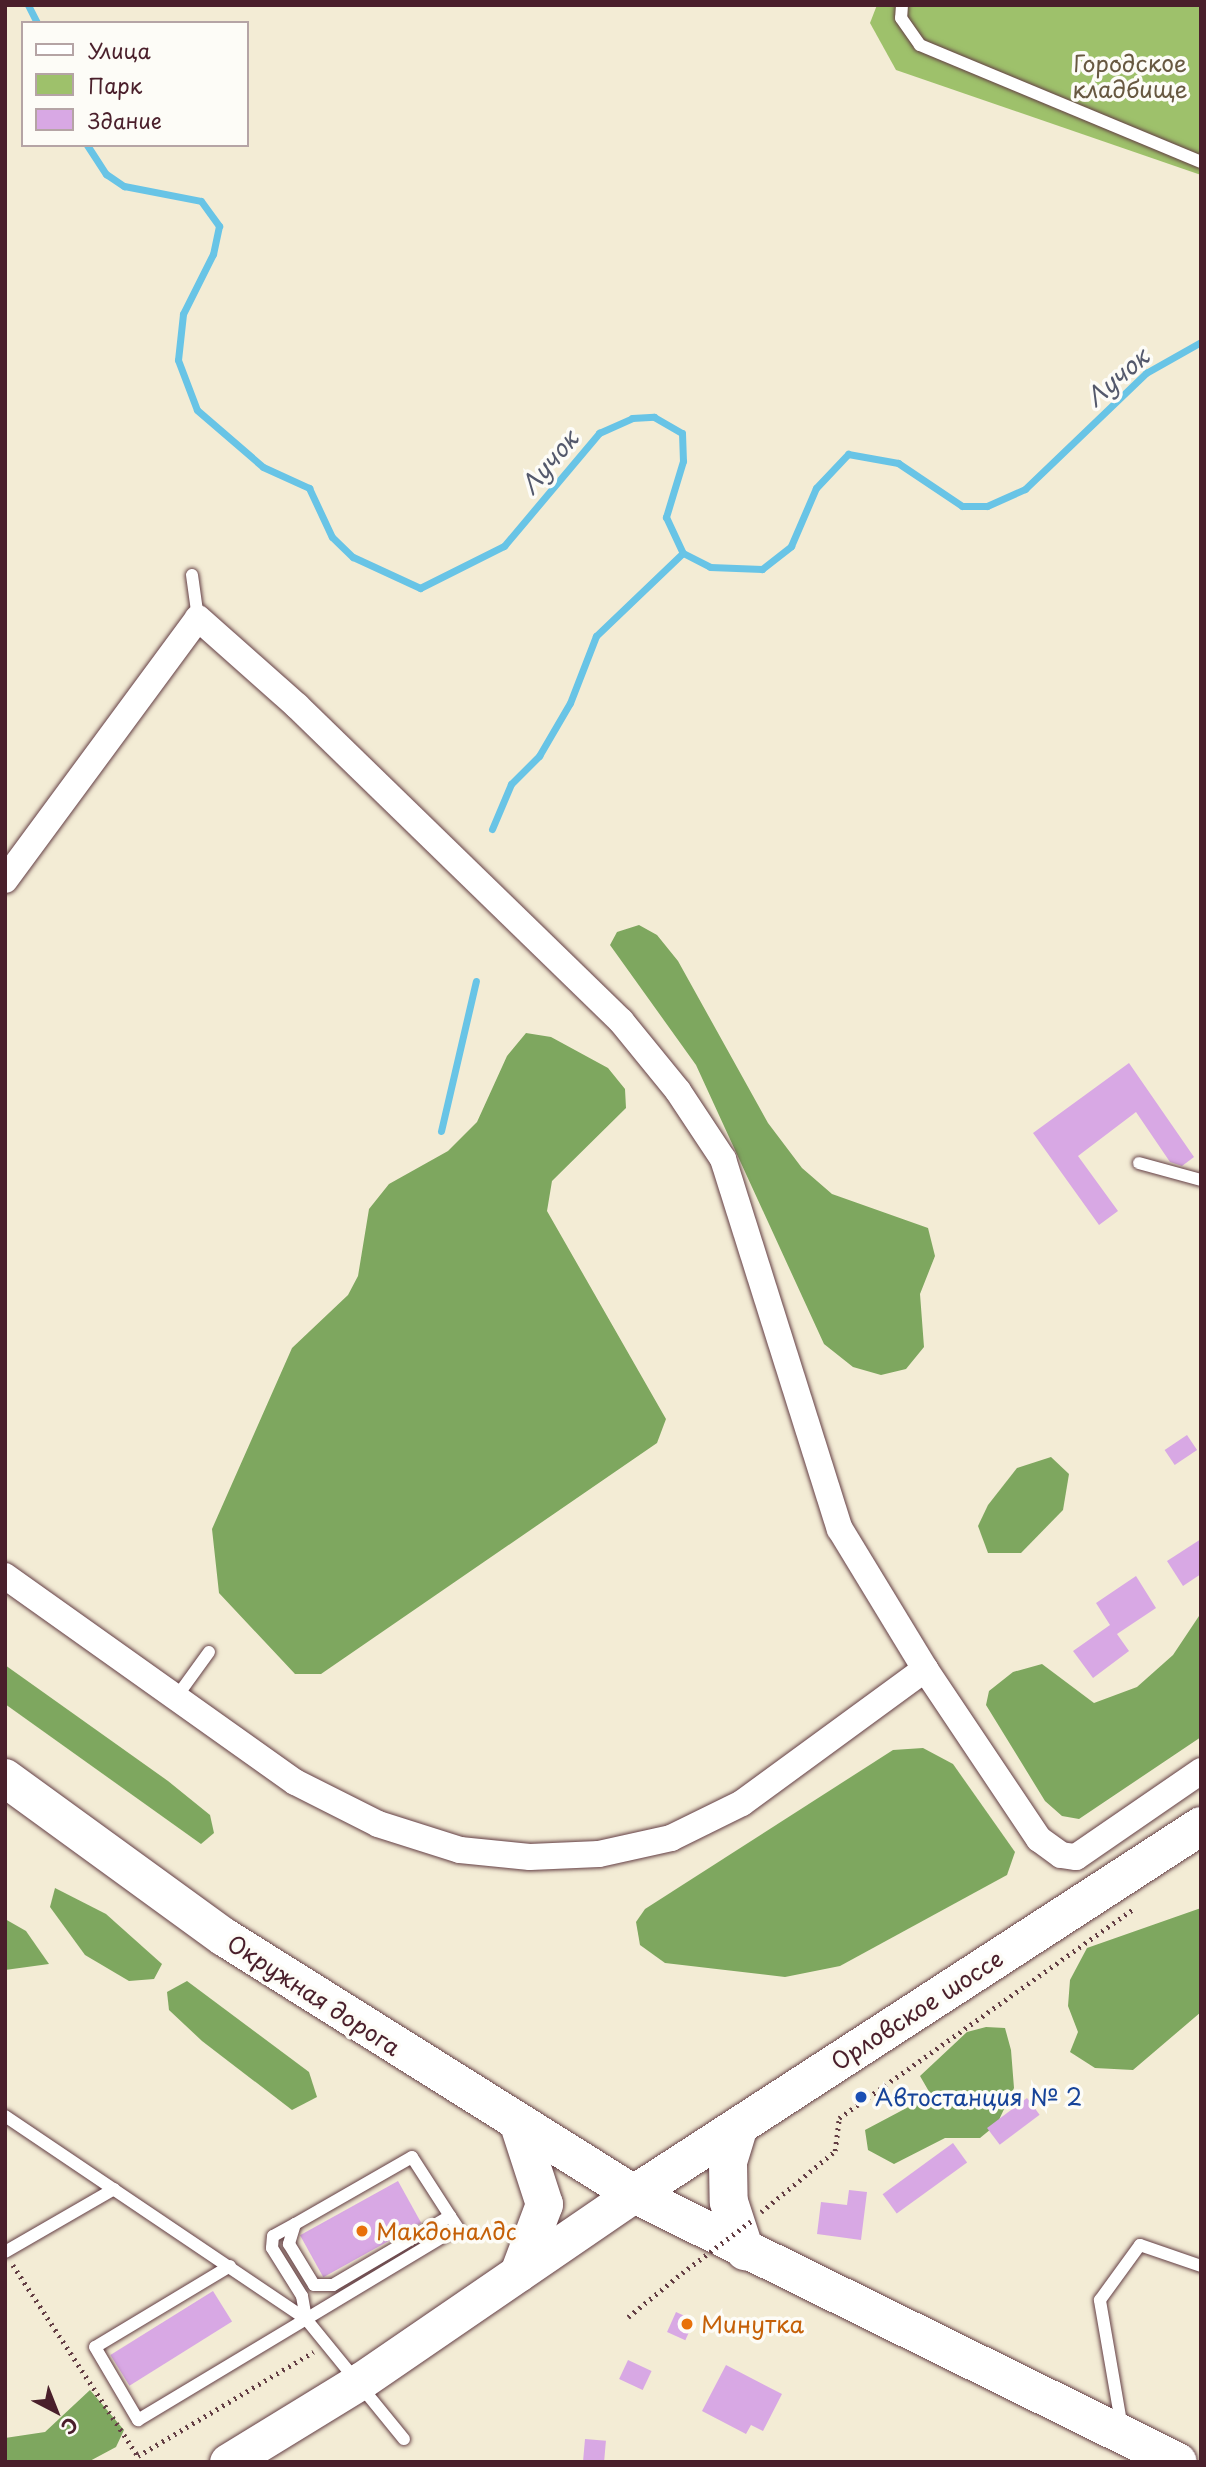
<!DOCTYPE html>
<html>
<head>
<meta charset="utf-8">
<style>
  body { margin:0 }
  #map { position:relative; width:1206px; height:2467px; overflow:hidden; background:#f3ecd5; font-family:"Playpen Sans",sans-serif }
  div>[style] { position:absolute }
  .green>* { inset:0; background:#9ec16b }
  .forest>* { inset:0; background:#7ea75f }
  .stream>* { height:7px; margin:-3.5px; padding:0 3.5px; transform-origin:3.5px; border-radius:3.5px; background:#68c4e6 }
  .building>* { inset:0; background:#d8a8e4; transform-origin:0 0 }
  .path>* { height:4.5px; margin-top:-2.25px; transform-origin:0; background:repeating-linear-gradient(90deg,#633e44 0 2px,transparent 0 7px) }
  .roads { filter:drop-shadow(0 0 2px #633e44) drop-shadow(0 0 2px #633e44) }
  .service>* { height:12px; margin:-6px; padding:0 6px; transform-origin:6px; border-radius:6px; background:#fff }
  .minor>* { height:26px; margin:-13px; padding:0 13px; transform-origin:13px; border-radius:13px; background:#fff }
  .secondary>* { height:37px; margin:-18.5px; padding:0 18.5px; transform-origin:18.5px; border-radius:18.5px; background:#fff }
  .primary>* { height:38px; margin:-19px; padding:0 19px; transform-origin:19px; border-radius:19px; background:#fff }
  .trunk>* { height:38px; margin:-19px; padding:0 19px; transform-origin:19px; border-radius:19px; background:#fff }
  .path-bridge>* { height:4.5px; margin-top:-2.25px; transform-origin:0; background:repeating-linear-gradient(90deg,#633e44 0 2px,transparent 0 7px) }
  .dots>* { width:19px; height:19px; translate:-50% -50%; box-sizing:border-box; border:4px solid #fdfcf7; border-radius:50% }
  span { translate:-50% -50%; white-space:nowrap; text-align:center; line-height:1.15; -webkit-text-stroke:7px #fdfcf7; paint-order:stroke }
  .park-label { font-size:23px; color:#675841 }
  .street-label { font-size:23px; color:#4a1f2b }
  .transit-label { font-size:23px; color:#164399 }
  .left { translate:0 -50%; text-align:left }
  .food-label { font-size:23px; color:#c56008 }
  .water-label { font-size:24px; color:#54596c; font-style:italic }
  .frame { position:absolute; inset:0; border:7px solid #4a1f2b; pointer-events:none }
  .legend { position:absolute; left:21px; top:21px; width:228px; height:126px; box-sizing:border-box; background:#fdfcf7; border:2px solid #b5a4a5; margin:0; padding:9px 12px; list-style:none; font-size:21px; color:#4a1f2b }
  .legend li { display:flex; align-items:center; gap:14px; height:35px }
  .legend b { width:35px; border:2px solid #b5a4a5 }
  .north { position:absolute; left:21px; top:2376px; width:70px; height:70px; -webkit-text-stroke:5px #fdfcf7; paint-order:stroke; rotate:138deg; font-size:19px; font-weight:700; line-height:28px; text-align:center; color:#4a1f2b }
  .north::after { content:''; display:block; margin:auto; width:24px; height:32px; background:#4a1f2b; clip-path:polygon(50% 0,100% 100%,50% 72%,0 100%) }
</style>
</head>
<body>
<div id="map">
  <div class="green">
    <i style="clip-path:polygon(877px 5px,1201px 5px,1201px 175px,896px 70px,870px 23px)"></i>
  </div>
  <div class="forest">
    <i style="clip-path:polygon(639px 925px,657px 935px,678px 961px,768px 1123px,802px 1168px,832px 1194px,928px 1228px,935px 1256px,920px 1294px,924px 1347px,906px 1369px,881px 1375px,853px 1367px,824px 1344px,696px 1065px,610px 945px,617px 932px)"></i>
    <i style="clip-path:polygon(526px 1033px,551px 1037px,608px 1068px,625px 1089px,626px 1108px,552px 1181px,547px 1211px,666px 1419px,657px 1443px,321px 1674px,295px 1674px,219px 1593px,212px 1529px,292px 1348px,348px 1295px,358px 1276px,369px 1209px,389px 1184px,448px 1151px,477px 1122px,507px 1056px)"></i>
    <i style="clip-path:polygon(1051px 1457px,1069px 1474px,1063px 1510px,1021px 1553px,988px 1553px,978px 1526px,988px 1505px,1017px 1468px)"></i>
    <i style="clip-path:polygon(1201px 1613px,1201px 1737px,1079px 1819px,1062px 1816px,1045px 1801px,986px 1705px,989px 1691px,1013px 1672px,1042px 1664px,1094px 1703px,1137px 1687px,1173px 1655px)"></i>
    <i style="clip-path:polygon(5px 1665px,168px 1781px,210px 1815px,214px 1833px,201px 1844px,5px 1704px)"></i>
    <i style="clip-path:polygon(923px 1748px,953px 1764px,1015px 1852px,1007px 1875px,840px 1966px,785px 1977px,665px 1963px,640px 1945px,636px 1922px,645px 1909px,893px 1750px)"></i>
    <i style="clip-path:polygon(55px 1888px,106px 1914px,162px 1964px,154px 1979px,129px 1981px,85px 1955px,50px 1907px)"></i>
    <i style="clip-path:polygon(1201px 1908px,1201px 2012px,1133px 2070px,1095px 2068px,1070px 2052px,1078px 2032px,1068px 2006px,1070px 1980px,1087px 1948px)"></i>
    <i style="clip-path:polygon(5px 1919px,26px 1931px,49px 1964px,5px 1970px)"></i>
    <i style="clip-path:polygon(187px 1981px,309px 2072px,317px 2097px,292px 2110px,202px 2041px,169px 2010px,167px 1992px)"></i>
    <i style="clip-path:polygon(986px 2027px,1005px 2028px,1011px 2050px,1014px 2088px,997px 2124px,980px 2138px,945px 2138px,894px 2164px,868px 2150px,865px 2130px,931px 2095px,920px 2076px,967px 2032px)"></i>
    <i style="clip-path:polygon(90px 2390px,124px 2430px,116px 2447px,88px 2462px,5px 2462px,5px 2438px,45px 2432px)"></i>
  </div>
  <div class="stream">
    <i style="left:28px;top:5px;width:20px;rotate:63deg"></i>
    <i style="left:87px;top:145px;width:35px;rotate:57deg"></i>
    <i style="left:106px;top:174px;width:22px;rotate:34deg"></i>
    <i style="left:124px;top:186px;width:78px;rotate:11deg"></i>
    <i style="left:201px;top:201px;width:31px;rotate:54deg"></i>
    <i style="left:219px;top:226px;width:29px;rotate:102deg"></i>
    <i style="left:213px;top:254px;width:67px;rotate:116.6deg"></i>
    <i style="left:183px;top:314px;width:46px;rotate:96.2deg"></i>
    <i style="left:178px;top:360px;width:53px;rotate:69.2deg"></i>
    <i style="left:197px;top:410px;width:87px;rotate:40.8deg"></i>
    <i style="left:263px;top:467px;width:51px;rotate:24.5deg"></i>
    <i style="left:309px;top:488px;width:54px;rotate:64.9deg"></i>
    <i style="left:332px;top:537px;width:29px;rotate:44deg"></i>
    <i style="left:353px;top:557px;width:74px;rotate:24.8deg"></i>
    <i style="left:420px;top:588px;width:94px;rotate:-26.6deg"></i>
    <i style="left:504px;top:546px;width:148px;rotate:-49.9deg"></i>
    <i style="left:599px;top:433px;width:36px;rotate:-24deg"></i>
    <i style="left:632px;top:418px;width:22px;rotate:-3deg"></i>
    <i style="left:654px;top:417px;width:32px;rotate:30deg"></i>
    <i style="left:682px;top:433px;width:28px;rotate:88deg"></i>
    <i style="left:683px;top:461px;width:59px;rotate:106.9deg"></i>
    <i style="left:666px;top:517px;width:40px;rotate:65deg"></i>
    <i style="left:683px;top:553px;width:30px;rotate:27deg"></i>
    <i style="left:710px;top:567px;width:52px;rotate:2.2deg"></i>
    <i style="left:762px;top:569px;width:37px;rotate:-38deg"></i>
    <i style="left:791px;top:546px;width:63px;rotate:-66.7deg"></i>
    <i style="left:816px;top:488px;width:47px;rotate:-46.7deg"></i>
    <i style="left:848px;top:454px;width:51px;rotate:10.2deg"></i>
    <i style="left:898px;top:463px;width:77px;rotate:33.9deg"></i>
    <i style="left:962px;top:506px;width:25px"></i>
    <i style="left:987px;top:506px;width:42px;rotate:-24.1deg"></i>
    <i style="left:1025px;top:489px;width:168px;rotate:-43.8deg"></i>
    <i style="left:1146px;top:373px;width:63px;rotate:-29.4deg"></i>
    <i style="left:492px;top:829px;width:49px;rotate:-67.1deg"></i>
    <i style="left:511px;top:784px;width:40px;rotate:-45deg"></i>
    <i style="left:539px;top:756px;width:61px;rotate:-59.7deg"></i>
    <i style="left:570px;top:703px;width:72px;rotate:-68.8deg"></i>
    <i style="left:596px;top:636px;width:120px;rotate:-43.7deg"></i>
    <i style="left:441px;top:1131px;width:154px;rotate:-76.9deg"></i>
  </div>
  <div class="building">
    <i style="clip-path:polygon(1129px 1063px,1194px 1157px,1182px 1166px,1170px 1162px,1136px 1112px,1078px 1156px,1118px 1211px,1099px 1225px,1033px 1133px)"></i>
    <i style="left:1187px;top:1435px;width:18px;height:27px;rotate:56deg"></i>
    <i style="clip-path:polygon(1201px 1539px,1201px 1574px,1183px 1586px,1167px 1561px)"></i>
    <i style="clip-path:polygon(1136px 1576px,1156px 1608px,1117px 1634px,1129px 1651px,1093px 1678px,1073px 1651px,1110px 1625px,1096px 1603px)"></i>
    <i style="left:1027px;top:2098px;width:21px;height:50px;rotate:53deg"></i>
    <i style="left:953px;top:2143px;width:24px;height:87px;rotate:54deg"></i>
    <i style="left:398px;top:2181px;width:48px;height:112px;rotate:61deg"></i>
    <i style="clip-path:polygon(849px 2190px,867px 2192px,861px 2240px,817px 2234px,821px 2202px,847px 2205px)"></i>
    <i style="left:213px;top:2291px;width:36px;height:121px;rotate:58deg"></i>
    <i style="left:676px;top:2312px;width:20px;height:22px;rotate:24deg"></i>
    <i style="left:628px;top:2360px;width:26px;height:21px;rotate:25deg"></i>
    <i style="clip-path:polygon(726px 2365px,782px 2394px,763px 2431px,751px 2425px,746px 2434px,702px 2411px)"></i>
    <i style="left:585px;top:2439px;width:21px;height:23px;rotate:5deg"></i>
  </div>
  <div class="path">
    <i style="left:761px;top:2212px;width:96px;rotate:-39.5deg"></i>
    <i style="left:835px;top:2151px;width:33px;rotate:-83deg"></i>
    <i style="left:839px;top:2118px;width:363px;rotate:-35.4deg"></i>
    <i style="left:13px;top:2265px;width:228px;rotate:56.8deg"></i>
    <i style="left:138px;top:2456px;width:204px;rotate:-30.7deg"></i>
    <i style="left:628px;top:2317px;width:70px;rotate:-39.2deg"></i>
  </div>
  <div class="roads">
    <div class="service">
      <i style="left:902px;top:5px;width:13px;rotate:94deg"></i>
      <i style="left:901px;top:18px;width:33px;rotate:55deg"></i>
      <i style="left:920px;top:45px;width:304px;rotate:22.6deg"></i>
      <i style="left:192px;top:575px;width:43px;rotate:82.1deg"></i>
      <i style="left:1139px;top:1163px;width:64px;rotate:15.3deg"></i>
      <i style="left:175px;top:1699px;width:58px;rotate:-54.1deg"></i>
      <i style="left:5px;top:2116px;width:363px;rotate:34deg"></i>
      <i style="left:306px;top:2319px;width:155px;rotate:50.8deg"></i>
      <i style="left:295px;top:2224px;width:25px;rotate:151deg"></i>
      <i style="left:273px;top:2236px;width:12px;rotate:95deg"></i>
      <i style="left:272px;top:2248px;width:57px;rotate:58deg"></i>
      <i style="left:302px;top:2296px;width:23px;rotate:80deg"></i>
      <i style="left:5px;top:2252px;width:126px;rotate:-30deg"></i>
      <i style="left:230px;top:2266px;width:157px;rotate:149deg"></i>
      <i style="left:95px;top:2347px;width:85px;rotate:59.5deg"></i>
      <i style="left:138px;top:2420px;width:373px;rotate:-31deg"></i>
      <i style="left:458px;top:2228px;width:14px;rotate:-124deg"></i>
      <i style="left:450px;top:2216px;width:70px;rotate:-122.8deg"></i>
      <i style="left:412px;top:2157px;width:135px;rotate:150.2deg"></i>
      <i style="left:295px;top:2224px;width:21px;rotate:107deg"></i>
      <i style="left:289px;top:2244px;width:48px;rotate:58.6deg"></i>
      <i style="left:314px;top:2285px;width:19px"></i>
      <i style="left:333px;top:2285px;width:136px;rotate:-30.5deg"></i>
      <i style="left:1122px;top:2428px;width:130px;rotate:-99.8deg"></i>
      <i style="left:1100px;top:2300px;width:68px;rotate:-54deg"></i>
      <i style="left:1140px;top:2245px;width:65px;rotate:19deg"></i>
    </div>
    <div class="minor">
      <i style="left:5px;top:880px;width:325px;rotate:-53.6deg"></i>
      <i style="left:198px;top:618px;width:132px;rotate:41.6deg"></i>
      <i style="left:297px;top:706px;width:452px;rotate:44.2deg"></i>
      <i style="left:621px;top:1021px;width:90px;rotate:50.8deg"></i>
      <i style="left:678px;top:1091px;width:82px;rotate:56.5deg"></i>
      <i style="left:723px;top:1159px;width:388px;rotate:72.5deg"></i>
      <i style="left:840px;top:1529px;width:164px;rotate:58.7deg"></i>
      <i style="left:5px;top:1576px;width:356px;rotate:35.4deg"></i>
      <i style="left:295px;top:1782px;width:93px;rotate:26.8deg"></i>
      <i style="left:378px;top:1824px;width:86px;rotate:17.6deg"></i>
      <i style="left:460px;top:1850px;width:70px;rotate:5.7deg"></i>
      <i style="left:530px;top:1857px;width:69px;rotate:-2.5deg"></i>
      <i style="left:599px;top:1854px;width:74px;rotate:-12.5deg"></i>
      <i style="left:671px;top:1838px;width:79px;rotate:-26.2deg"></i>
      <i style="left:742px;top:1803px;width:227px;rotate:-36.2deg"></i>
      <i style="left:925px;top:1669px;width:205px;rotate:56.2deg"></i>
      <i style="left:1039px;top:1839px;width:27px;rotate:36deg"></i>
      <i style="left:1061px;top:1855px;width:15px;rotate:8deg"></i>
      <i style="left:1076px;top:1857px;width:152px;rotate:-34.5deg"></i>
    </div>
    <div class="secondary">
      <i style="left:518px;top:2273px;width:74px;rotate:-69.4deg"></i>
      <i style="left:544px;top:2204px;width:81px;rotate:-108deg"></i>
      <i style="left:228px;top:2462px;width:157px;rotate:-31.5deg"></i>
      <i style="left:362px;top:2380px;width:330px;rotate:-34.4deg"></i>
    </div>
    <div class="primary">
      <i style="left:739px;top:2126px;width:39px;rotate:107deg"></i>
      <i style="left:728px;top:2163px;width:39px;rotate:89deg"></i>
      <i style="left:729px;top:2202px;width:52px;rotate:71.9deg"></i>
      <i style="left:634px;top:2194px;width:606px;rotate:26.23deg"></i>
    </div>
    <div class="trunk">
      <i style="left:5px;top:1778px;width:271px;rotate:36deg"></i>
      <i style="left:224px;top:1937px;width:484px;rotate:32.1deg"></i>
      <i style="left:634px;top:2194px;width:676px;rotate:-32.98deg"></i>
    </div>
  </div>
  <div class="path-bridge">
    <i style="left:682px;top:2273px;width:86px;rotate:-37deg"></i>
  </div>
  <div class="dots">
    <i style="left:861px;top:2097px;background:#1a4fb4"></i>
    <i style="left:362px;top:2231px;background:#e8710a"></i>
    <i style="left:687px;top:2324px;background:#e8710a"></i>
  </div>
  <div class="park-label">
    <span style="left:1130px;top:76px">Городское<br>кладбище</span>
  </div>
  <div class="street-label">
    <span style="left:314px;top:1995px;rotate:33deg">Окружная дорога</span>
    <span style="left:917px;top:2010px;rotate:-33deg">Орловское шоссе</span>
  </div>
  <div class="transit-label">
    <span class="left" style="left:875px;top:2097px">Автостанция № 2</span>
  </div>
  <div class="food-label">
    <span class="left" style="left:376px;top:2231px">Макдоналдс</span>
    <span class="left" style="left:701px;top:2324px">Минутка</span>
  </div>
  <div class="water-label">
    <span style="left:1117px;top:377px;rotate:-41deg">Лучок</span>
    <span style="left:549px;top:462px;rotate:-50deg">Лучок</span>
  </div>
  <div class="frame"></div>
  <ul class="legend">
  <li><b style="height:9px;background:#fff"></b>Улица</li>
  <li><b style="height:19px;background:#9ec16b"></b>Парк</li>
  <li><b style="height:19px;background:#d8a8e4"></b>Здание</li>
  </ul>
  <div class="north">С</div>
</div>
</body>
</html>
